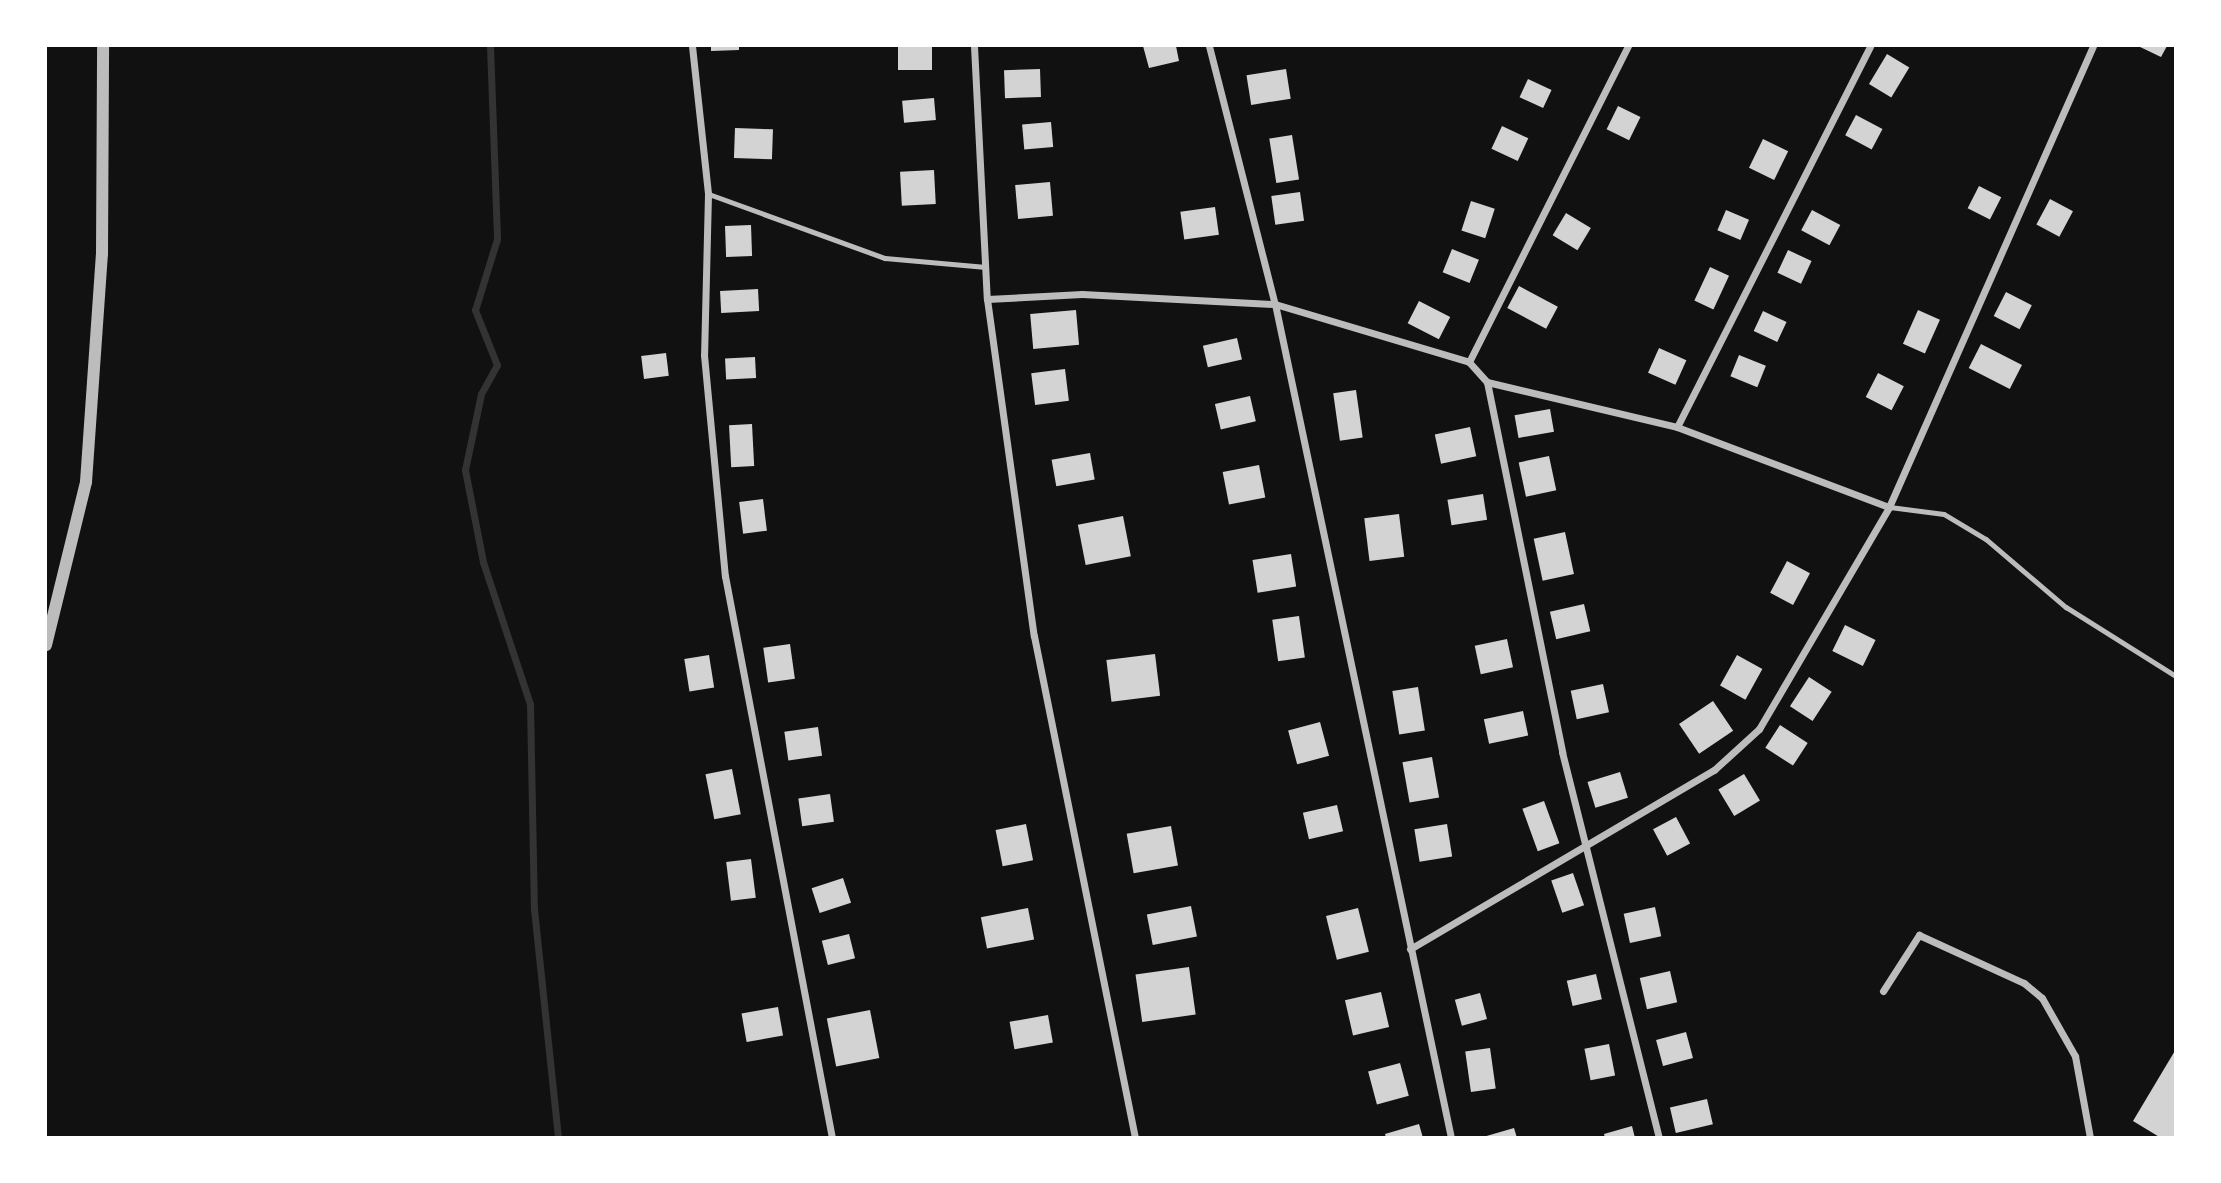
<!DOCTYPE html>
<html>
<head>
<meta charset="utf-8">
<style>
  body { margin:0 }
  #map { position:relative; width:2221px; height:1183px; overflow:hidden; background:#111; font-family:"Fira Sans",sans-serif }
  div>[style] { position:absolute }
  .stream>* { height:7px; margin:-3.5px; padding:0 3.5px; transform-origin:3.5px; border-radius:3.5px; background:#333 }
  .building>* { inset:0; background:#d3d3d3; transform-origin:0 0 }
  .service>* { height:4.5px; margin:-2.25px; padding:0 2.25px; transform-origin:2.25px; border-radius:2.25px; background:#bcbcbc }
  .minor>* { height:7px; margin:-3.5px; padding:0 3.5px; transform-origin:3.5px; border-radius:3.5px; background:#bcbcbc }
  .tertiary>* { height:12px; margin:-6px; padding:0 6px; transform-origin:6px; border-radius:6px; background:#bcbcbc }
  span { translate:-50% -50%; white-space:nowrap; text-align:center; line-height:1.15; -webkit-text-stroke:6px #fff; paint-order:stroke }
  .frame { position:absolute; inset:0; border:47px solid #fff; pointer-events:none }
</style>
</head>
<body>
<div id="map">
  <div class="stream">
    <i style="left:490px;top:46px;width:193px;rotate:87.9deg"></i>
    <i style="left:497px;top:239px;width:74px;rotate:107.2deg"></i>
    <i style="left:475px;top:310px;width:59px;rotate:68.2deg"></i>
    <i style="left:497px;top:365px;width:33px;rotate:119deg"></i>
    <i style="left:481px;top:394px;width:78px;rotate:101.9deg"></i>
    <i style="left:465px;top:470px;width:94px;rotate:78.9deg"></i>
    <i style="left:483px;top:562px;width:150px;rotate:71.7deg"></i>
    <i style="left:530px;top:704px;width:205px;rotate:88.9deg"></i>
    <i style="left:534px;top:909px;width:230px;rotate:84deg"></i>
  </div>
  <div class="building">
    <i style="clip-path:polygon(711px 46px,739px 46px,739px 50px,711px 51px)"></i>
    <i style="left:898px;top:46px;width:34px;height:24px"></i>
    <i style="clip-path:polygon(1143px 46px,1176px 46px,1179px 61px,1149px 68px)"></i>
    <i style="clip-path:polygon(2138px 46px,2167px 46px,2161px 57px)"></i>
    <i style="left:1887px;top:54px;width:26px;height:35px;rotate:31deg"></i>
    <i style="left:1040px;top:69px;width:28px;height:36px;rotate:88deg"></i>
    <i style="left:1286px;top:69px;width:30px;height:40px;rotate:81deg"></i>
    <i style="left:1528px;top:79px;width:26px;height:20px;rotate:25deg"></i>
    <i style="left:934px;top:98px;width:22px;height:32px;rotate:85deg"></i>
    <i style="left:1618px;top:106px;width:25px;height:26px;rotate:26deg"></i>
    <i style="left:1856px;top:115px;width:30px;height:23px;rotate:28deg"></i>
    <i style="left:1051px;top:122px;width:25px;height:29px;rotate:85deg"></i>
    <i style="left:1502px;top:126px;width:29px;height:25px;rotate:25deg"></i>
    <i style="left:735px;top:128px;width:38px;height:30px;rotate:2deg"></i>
    <i style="left:1292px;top:135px;width:45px;height:23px;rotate:81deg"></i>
    <i style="left:1763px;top:139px;width:28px;height:32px;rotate:26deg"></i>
    <i style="left:934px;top:170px;width:34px;height:34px;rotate:87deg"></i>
    <i style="left:1050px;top:182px;width:34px;height:35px;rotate:85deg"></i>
    <i style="left:1979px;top:186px;width:25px;height:25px;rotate:27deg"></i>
    <i style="left:1300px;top:192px;width:29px;height:29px;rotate:82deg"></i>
    <i style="left:2050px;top:199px;width:26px;height:29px;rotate:28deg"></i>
    <i style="left:1471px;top:201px;width:25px;height:31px;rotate:18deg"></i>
    <i style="left:1215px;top:207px;width:28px;height:35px;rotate:82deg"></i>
    <i style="left:1726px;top:210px;width:25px;height:22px;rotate:23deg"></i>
    <i style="left:1812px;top:210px;width:32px;height:23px;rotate:28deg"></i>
    <i style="left:1566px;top:213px;width:29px;height:26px;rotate:31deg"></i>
    <i style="left:751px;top:225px;width:31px;height:26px;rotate:88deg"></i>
    <i style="left:1452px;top:249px;width:29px;height:25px;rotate:22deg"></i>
    <i style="left:1788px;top:250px;width:26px;height:25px;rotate:25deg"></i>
    <i style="left:1710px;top:267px;width:21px;height:37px;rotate:25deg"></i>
    <i style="left:1519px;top:286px;width:44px;height:25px;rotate:28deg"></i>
    <i style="left:758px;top:289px;width:22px;height:38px;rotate:87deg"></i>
    <i style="left:2006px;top:292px;width:29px;height:27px;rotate:27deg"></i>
    <i style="left:1419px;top:301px;width:35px;height:25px;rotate:27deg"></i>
    <i style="left:1076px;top:310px;width:35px;height:46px;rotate:85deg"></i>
    <i style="left:1918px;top:310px;width:24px;height:37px;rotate:24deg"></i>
    <i style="left:1763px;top:311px;width:26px;height:22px;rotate:25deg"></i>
    <i style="left:1237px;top:338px;width:22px;height:35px;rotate:77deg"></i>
    <i style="left:1981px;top:344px;width:46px;height:27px;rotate:27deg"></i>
    <i style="left:1659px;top:348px;width:30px;height:27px;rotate:24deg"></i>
    <i style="left:666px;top:353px;width:23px;height:25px;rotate:83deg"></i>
    <i style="left:1739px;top:355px;width:29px;height:23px;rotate:22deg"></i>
    <i style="left:755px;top:357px;width:21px;height:30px;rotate:87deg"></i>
    <i style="left:1065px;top:369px;width:32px;height:34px;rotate:83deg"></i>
    <i style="left:1878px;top:373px;width:29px;height:27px;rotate:27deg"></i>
    <i style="left:1356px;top:390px;width:48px;height:23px;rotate:82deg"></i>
    <i style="left:1250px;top:396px;width:26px;height:36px;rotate:77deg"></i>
    <i style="left:1550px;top:409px;width:23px;height:36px;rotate:80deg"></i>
    <i style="left:752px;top:424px;width:42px;height:23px;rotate:87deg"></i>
    <i style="left:1470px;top:427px;width:30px;height:36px;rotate:78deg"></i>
    <i style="left:1090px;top:453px;width:27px;height:39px;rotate:80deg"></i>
    <i style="left:1549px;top:456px;width:35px;height:31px;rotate:78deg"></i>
    <i style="left:1259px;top:465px;width:33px;height:37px;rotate:79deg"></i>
    <i style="left:1483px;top:494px;width:26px;height:36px;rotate:81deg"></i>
    <i style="left:763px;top:499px;width:32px;height:24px;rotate:83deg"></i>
    <i style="left:1399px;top:514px;width:43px;height:35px;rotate:83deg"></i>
    <i style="left:1123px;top:516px;width:41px;height:46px;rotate:79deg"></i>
    <i style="left:1565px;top:532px;width:43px;height:32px;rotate:78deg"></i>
    <i style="left:1291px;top:554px;width:33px;height:39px;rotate:81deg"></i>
    <i style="left:1787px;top:561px;width:26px;height:36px;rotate:28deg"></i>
    <i style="left:1584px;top:604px;width:28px;height:35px;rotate:77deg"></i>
    <i style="left:1299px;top:616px;width:42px;height:27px;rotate:82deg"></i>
    <i style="left:1845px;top:625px;width:34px;height:29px;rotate:26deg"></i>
    <i style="left:1507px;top:639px;width:29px;height:33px;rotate:78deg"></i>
    <i style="left:790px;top:644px;width:35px;height:27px;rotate:82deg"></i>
    <i style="left:1155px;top:654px;width:42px;height:49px;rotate:83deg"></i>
    <i style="left:709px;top:655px;width:33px;height:25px;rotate:81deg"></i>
    <i style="left:1737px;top:655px;width:29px;height:35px;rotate:29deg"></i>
    <i style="left:1809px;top:677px;width:27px;height:35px;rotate:33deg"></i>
    <i style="left:1603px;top:684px;width:29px;height:33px;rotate:78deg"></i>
    <i style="left:1418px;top:687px;width:44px;height:26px;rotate:81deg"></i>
    <i style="left:1713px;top:701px;width:36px;height:41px;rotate:56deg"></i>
    <i style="left:1523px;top:711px;width:25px;height:40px;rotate:78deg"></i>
    <i style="left:1320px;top:722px;width:35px;height:33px;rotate:75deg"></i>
    <i style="left:1780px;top:725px;width:33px;height:27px;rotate:33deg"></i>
    <i style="left:818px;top:727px;width:29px;height:34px;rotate:82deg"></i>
    <i style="left:1432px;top:757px;width:41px;height:30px;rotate:80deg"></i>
    <i style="left:732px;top:769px;width:46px;height:27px;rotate:79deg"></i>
    <i style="left:1620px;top:772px;width:27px;height:34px;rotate:73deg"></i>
    <i style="left:1744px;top:774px;width:31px;height:30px;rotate:59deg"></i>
    <i style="left:830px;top:794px;width:28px;height:32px;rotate:82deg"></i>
    <i style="left:1544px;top:801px;width:45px;height:23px;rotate:70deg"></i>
    <i style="left:1337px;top:805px;width:27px;height:35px;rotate:77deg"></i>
    <i style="left:1676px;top:817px;width:30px;height:26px;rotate:62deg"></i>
    <i style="left:1026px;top:824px;width:37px;height:31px;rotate:79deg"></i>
    <i style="left:1447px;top:824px;width:33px;height:33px;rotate:81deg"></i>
    <i style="left:1171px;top:826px;width:40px;height:45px;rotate:80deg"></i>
    <i style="left:751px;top:859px;width:39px;height:25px;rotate:83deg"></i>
    <i style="left:1573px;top:873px;width:34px;height:23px;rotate:71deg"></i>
    <i style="left:843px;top:878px;width:26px;height:33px;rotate:72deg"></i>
    <i style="left:1191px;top:906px;width:31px;height:45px;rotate:79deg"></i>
    <i style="left:1655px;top:907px;width:30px;height:32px;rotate:78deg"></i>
    <i style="left:1028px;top:908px;width:32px;height:48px;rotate:79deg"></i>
    <i style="left:1358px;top:908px;width:45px;height:33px;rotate:76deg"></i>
    <i style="left:849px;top:934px;width:25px;height:28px;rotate:76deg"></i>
    <i style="left:1189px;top:967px;width:48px;height:54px;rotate:82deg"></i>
    <i style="left:1670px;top:971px;width:32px;height:31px;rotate:77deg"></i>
    <i style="left:1596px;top:974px;width:26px;height:30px;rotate:77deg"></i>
    <i style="left:1381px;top:992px;width:36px;height:37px;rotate:77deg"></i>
    <i style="left:1480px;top:993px;width:27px;height:26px;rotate:75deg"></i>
    <i style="left:778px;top:1007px;width:29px;height:37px;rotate:80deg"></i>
    <i style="left:870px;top:1010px;width:49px;height:44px;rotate:79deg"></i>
    <i style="left:1048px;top:1015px;width:28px;height:39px;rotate:80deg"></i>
    <i style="left:1686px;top:1032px;width:27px;height:31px;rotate:75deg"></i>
    <i style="left:1609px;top:1044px;width:32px;height:25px;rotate:79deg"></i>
    <i style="left:1490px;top:1048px;width:41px;height:25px;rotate:82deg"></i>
    <i style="clip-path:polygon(2176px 1049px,2176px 1138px,2161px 1138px,2133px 1121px)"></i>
    <i style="left:1400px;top:1063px;width:34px;height:33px;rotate:75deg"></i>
    <i style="left:1707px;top:1099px;width:26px;height:38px;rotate:77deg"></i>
    <i style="clip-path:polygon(1419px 1124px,1423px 1138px,1386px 1138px,1385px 1134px)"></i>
    <i style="clip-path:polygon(1632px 1126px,1635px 1138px,1605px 1138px,1604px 1134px)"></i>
    <i style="clip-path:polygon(1514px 1128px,1517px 1138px,1483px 1138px,1483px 1137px)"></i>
  </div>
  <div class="service">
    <i style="left:709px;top:194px;width:187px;rotate:20deg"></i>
    <i style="left:885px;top:258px;width:101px;rotate:5.1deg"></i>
    <i style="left:1890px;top:507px;width:54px;rotate:7.4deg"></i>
    <i style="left:1944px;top:514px;width:49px;rotate:30.8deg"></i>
    <i style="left:1986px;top:539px;width:105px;rotate:40.4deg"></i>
    <i style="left:2066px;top:607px;width:130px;rotate:32.1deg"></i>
  </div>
  <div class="minor">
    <i style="left:692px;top:46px;width:149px;rotate:83.8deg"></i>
    <i style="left:708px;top:194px;width:161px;rotate:91.4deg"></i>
    <i style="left:704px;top:355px;width:222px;rotate:84.6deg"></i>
    <i style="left:725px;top:576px;width:572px;rotate:79.22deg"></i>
    <i style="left:974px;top:46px;width:253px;rotate:87.1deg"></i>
    <i style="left:987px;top:299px;width:340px;rotate:82.1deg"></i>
    <i style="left:1034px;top:636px;width:512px;rotate:78.62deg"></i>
    <i style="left:1209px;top:46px;width:266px;rotate:75.7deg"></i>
    <i style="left:1275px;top:304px;width:852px;rotate:78.08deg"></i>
    <i style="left:987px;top:299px;width:95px;rotate:-3deg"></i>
    <i style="left:1082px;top:294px;width:193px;rotate:3deg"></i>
    <i style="left:1275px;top:304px;width:202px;rotate:16.6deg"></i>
    <i style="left:1469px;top:362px;width:27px;rotate:48deg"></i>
    <i style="left:1487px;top:382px;width:195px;rotate:13.3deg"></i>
    <i style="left:1677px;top:427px;width:227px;rotate:20.7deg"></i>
    <i style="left:1469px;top:362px;width:354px;rotate:-63.3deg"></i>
    <i style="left:1487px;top:382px;width:378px;rotate:78.5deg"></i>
    <i style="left:1562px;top:752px;width:398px;rotate:75.9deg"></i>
    <i style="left:1677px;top:427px;width:427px;rotate:-63.1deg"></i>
    <i style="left:1410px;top:949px;width:353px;rotate:-30.5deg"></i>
    <i style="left:1714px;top:770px;width:61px;rotate:-42.3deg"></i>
    <i style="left:1759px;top:729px;width:257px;rotate:-59.6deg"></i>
    <i style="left:1889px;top:507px;width:504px;rotate:-66.13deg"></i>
    <i style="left:1883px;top:991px;width:67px;rotate:-57.3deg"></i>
    <i style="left:1919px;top:935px;width:115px;rotate:24.6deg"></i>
    <i style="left:2024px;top:983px;width:23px;rotate:40deg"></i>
    <i style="left:2042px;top:998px;width:67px;rotate:60.4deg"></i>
    <i style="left:2075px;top:1056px;width:83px;rotate:79.6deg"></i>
  </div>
  <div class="tertiary">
    <i style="left:46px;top:645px;width:168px;rotate:-76.2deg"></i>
    <i style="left:86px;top:482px;width:229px;rotate:-86deg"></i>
    <i style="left:102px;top:254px;width:208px;rotate:-89.7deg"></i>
  </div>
  <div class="frame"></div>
</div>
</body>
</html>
